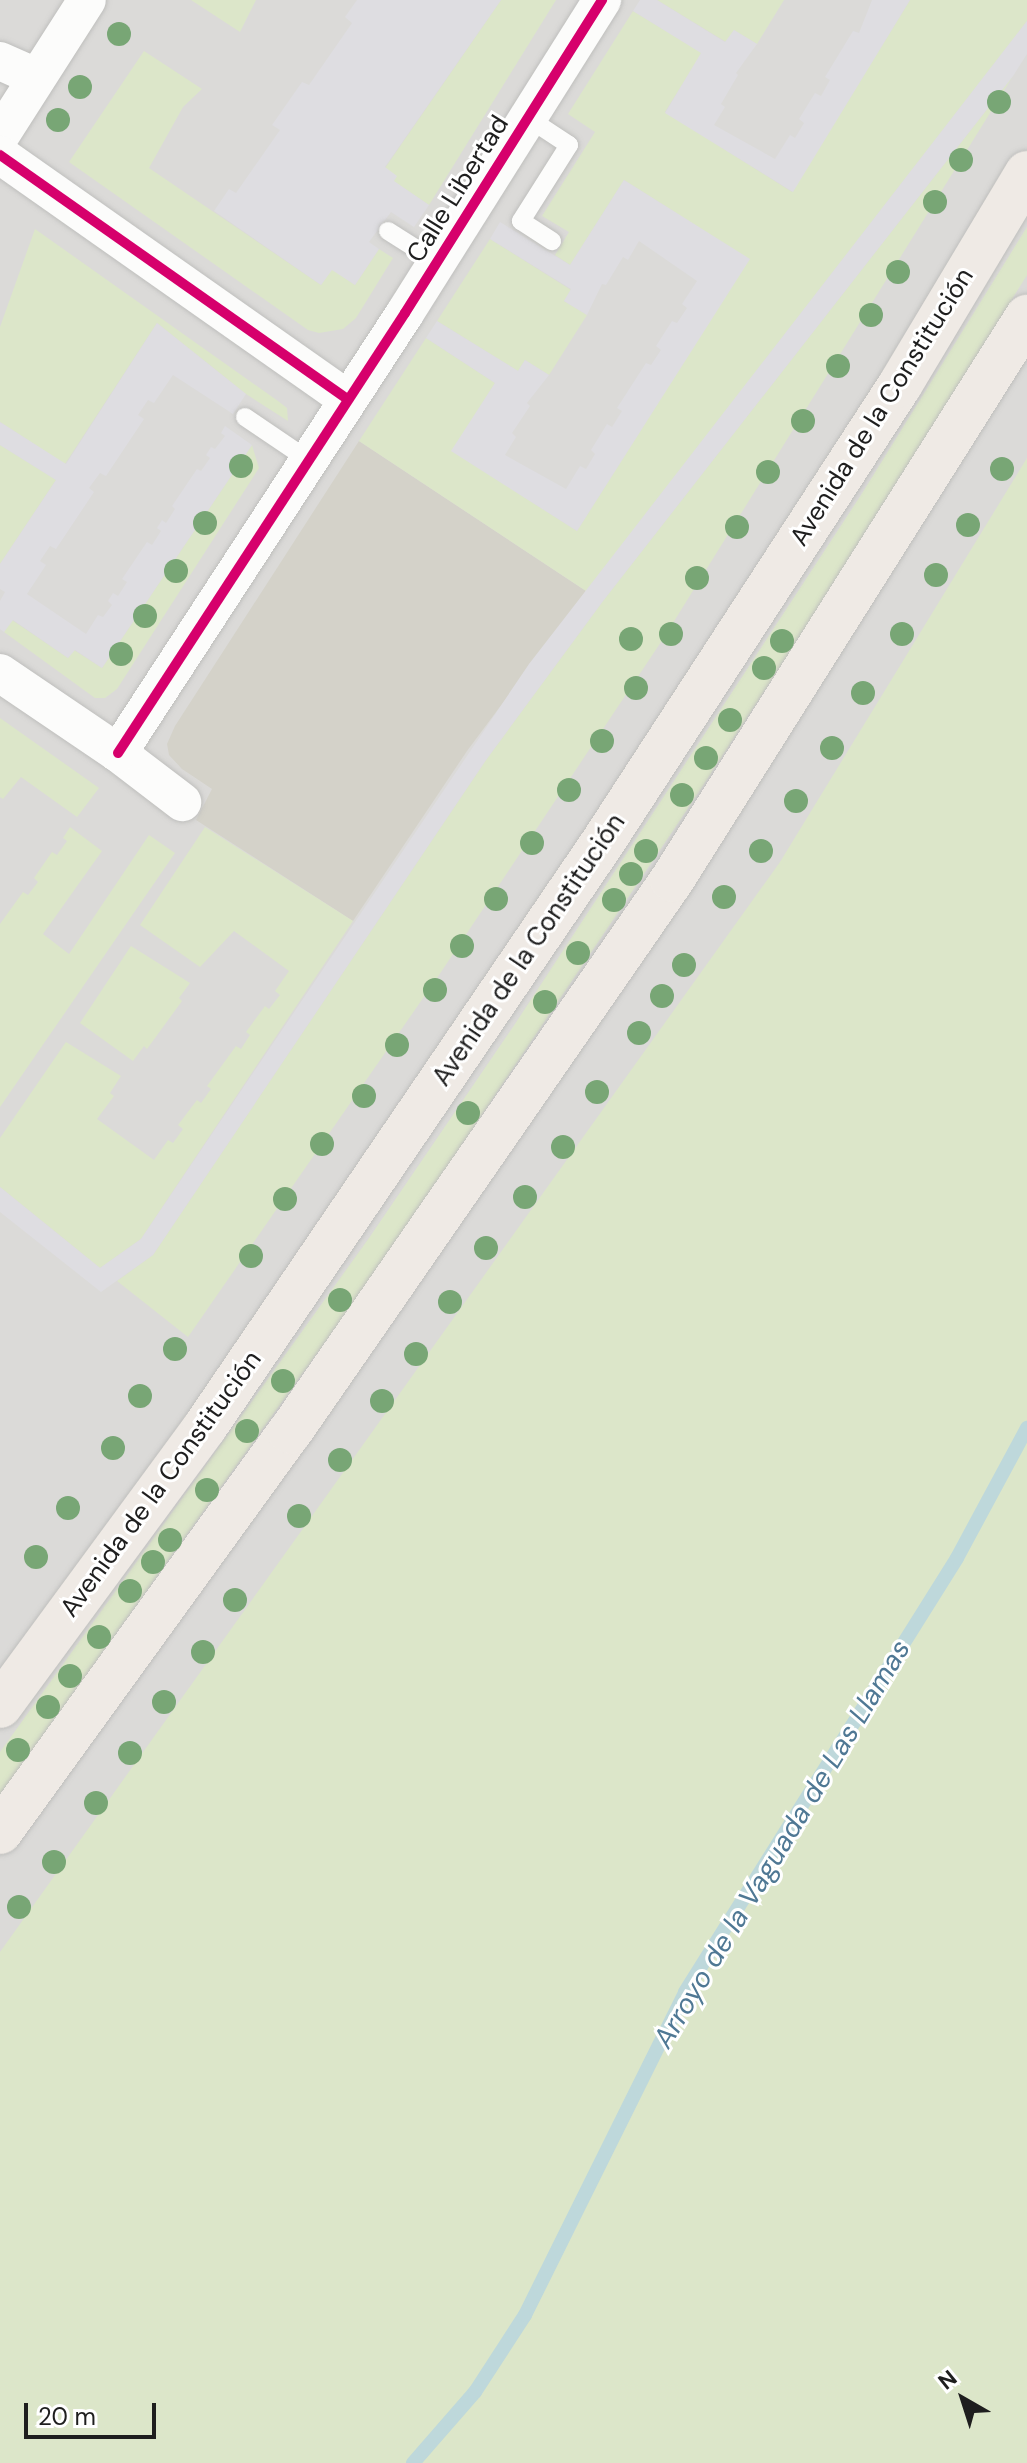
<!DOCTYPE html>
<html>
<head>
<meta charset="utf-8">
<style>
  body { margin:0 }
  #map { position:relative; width:1027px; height:2463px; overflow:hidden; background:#eceae7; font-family:"DM Sans",sans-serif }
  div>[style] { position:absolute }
  .residential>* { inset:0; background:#dbdad8; transform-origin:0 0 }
  .construction>* { inset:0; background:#d4d2c9 }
  .grass>* { inset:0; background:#dce6c9 }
  .plaza>* { inset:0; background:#dedde1 }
  .stream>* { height:14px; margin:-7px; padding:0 7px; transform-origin:7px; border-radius:7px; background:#bed8db }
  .roads { filter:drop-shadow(0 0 2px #bfbfbd) drop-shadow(0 0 2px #bfbfbd) }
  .lane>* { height:18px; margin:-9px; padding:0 9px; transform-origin:9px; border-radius:9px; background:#fcfcfb }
  .street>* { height:38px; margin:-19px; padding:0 19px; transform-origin:19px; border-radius:19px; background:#fcfcfb }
  .primary>* { height:44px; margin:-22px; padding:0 22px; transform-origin:22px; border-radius:22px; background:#efeae5 }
  .cycleway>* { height:10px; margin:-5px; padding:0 5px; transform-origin:5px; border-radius:5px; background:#d6006c }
  .trees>* { width:24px; height:24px; margin:-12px; border-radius:50%; background:#78a675 }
  span { translate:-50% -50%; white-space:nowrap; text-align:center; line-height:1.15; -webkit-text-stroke:6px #fff; paint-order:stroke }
  .street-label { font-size:26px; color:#1e1e1e }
  .water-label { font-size:28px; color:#4f7894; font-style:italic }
  .north { position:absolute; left:923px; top:2359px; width:80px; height:80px; -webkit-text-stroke:6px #fff; paint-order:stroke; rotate:321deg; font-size:22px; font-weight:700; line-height:32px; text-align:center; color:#1e1e1e }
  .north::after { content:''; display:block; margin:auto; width:28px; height:36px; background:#1e1e1e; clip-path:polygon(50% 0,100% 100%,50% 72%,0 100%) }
  .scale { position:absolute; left:24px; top:2403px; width:132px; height:36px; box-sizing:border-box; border:4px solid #1e1e1e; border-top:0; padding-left:10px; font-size:24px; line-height:28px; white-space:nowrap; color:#1e1e1e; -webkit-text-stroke:6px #fff; paint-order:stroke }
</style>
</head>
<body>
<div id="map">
  <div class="residential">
    <i style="left:0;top:0;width:1027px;height:2463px"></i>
  </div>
  <div class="construction">
    <i style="clip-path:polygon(359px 441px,586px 591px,467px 751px,353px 921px,196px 820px,212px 789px,182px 769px,169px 755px,167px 744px,175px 726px)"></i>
  </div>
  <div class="grass">
    <i style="clip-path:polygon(191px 0,256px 0,240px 32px)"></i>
    <i style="clip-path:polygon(501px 0,556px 0,429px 205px,393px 181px,385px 168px)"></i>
    <i style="clip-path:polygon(657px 0,784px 0,757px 44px,734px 30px,726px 42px)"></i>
    <i style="clip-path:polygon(910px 0,1027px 0,1027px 21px,586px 591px,359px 441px,426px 338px,495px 383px,452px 451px,577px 531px,749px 259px,624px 180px,570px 265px,555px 255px,569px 232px,542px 216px,595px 132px,568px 114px,633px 11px,702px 53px,665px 112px,792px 192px)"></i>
    <i style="clip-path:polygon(144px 51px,202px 89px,183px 107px,149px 168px,321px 285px,332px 269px,355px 285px,379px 249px,393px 258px,356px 318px,343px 329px,319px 333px,308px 330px,69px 162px)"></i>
    <i style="clip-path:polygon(1013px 76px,663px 639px,437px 978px,188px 1337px,117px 1281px,153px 1255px,486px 760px,603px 601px)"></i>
    <i style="clip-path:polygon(1027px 227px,1027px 275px,884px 506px,697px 795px,389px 1253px,0 1795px,0 1752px,369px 1238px,515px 1024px,861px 495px)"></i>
    <i style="clip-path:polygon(35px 229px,278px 401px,287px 408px,288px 421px,246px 394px,157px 323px,65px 464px,0 422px,0 327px)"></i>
    <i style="clip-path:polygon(490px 239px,571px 290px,564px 301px,587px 315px,549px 375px,525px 360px,518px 371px,437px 321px)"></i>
    <i style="clip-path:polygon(0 445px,56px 480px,0 564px)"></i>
    <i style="clip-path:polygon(252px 445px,259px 468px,117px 689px,105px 698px,95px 698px,4px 632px,12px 620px,68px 658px,74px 650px,102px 668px)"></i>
    <i style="clip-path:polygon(1027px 458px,1027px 2463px,0 2463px,0 1952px,780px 862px)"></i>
    <i style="clip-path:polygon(0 718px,99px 788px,77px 817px,21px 777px,3px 799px,0 797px)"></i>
    <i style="clip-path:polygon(70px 827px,102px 851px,43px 934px,69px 954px,149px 835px,175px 853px,0 1107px,0 924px,23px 892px,28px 895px,38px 882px,34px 878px,52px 852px,57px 855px,67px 841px,63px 838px)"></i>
    <i style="clip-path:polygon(205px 827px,353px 921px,141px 1239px,100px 1268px,0 1187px,0 1138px,66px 1042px,121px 1076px,110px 1093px,114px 1096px,97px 1119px,154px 1160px,168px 1140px,173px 1143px,183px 1129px,178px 1125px,197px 1100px,201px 1103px,211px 1089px,207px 1086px,236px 1046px,241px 1049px,250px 1035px,246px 1032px,265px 1006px,269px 1009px,280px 995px,275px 991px,289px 971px,234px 931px,200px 967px,140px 925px)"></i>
    <i style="clip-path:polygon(131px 946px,190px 983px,179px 998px,182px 1001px,147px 1049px,144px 1046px,133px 1061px,80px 1023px)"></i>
  </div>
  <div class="plaza">
    <i style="clip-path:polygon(357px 0,501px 0,385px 167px,397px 176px,394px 181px,429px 205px,414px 227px,391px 212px,369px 242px,379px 249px,355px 285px,332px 270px,321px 285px,214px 211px,229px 189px,236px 193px,280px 130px,272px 125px,302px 82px,309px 85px,352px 23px,345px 17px)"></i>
    <i style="clip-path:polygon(640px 0,657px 0,725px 42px,734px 30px,757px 44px,736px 73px,738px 75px,721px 104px,725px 107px,714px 125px,775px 159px,790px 135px,795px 138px,804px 123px,799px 119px,815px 93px,821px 96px,830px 80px,825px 77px,853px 31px,859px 33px,872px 0,910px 0,793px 192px,665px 113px,701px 53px,633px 11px)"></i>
    <i style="clip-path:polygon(1027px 21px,1027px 54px,1013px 76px,603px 601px,486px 760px,153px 1255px,101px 1292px,0 1212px,0 1187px,100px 1268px,141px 1239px,529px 664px)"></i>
    <i style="clip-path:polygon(624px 180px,750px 259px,577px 531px,451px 451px,495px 383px,426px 338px,437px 321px,518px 371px,525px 360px,549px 375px,527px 403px,530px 406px,512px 433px,516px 437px,505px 455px,566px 489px,580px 466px,586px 469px,595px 454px,591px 450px,607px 424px,612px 427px,622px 411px,617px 408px,646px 363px,651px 365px,661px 350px,656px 346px,672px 321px,677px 323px,687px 308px,682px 304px,697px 281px,639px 241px,628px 260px,623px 257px,606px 285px,602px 284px,587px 315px,564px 301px,571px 289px,490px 239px,500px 222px,570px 265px)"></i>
    <i style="clip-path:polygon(157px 323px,246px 394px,233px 414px,173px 375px,154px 403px,148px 400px,138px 415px,144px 419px,106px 476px,100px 473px,89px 488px,94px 492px,56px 549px,50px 546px,40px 561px,46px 565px,27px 594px,86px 634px,98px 615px,103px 617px,112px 605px,108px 601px,113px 593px,118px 596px,127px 582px,122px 579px,147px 542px,152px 545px,161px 531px,157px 528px,162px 520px,166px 523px,175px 509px,172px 506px,197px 469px,201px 471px,210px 458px,206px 455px,211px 447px,215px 449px,225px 436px,221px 433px,225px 426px,252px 445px,102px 668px,75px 650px,68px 658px,13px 620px,4px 632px,0 629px,0 601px,5px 592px,0 589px,0 564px,56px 480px,0 445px,0 422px,66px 464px)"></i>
  </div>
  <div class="stream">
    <i style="left:413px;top:2463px;width:94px;rotate:-48.9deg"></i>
    <i style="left:475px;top:2392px;width:92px;rotate:-57deg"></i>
    <i style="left:525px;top:2315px;width:360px;rotate:-63.6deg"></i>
    <i style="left:685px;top:1992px;width:512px;rotate:-57.92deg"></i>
    <i style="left:957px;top:1558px;width:148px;rotate:-61.7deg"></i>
  </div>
  <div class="roads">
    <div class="lane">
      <i style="left:528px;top:118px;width:49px;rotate:33.4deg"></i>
      <i style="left:569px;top:145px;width:90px;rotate:122.3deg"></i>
      <i style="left:521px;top:221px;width:37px;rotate:33deg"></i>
      <i style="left:388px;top:231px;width:58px;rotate:32.3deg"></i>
      <i style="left:245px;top:417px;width:75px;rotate:34.1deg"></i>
    </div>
    <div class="street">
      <i style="left:0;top:61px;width:39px;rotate:24deg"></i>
      <i style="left:0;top:136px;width:161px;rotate:-57.4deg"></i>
      <i style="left:0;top:155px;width:424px;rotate:35.1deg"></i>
      <i style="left:0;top:673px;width:143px;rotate:34.1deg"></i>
      <i style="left:118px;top:753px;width:81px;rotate:37.4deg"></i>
      <i style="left:118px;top:753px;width:525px;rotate:-56.88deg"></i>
      <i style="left:405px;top:313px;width:370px;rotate:-57.8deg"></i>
    </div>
    <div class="primary">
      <i style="left:0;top:1706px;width:346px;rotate:-53.7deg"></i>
      <i style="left:205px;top:1427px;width:708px;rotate:-55.77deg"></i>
      <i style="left:603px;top:842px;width:545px;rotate:-56.98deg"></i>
      <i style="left:900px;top:385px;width:247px;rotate:-59.1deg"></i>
      <i style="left:0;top:1832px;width:494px;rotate:-54.1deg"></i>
      <i style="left:290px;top:1432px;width:671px;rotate:-55.32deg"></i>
      <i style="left:672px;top:880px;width:666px;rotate:-57.77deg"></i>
    </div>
  </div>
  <div class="cycleway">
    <i style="left:0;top:155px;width:424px;rotate:35.1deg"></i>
    <i style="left:118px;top:753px;width:525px;rotate:-56.88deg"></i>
    <i style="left:405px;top:313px;width:370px;rotate:-57.8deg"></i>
  </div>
  <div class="trees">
    <i style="left:119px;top:34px"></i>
    <i style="left:80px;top:87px"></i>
    <i style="left:999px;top:102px"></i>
    <i style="left:58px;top:120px"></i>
    <i style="left:961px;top:160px"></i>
    <i style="left:935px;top:202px"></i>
    <i style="left:898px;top:272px"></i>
    <i style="left:871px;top:315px"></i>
    <i style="left:838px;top:366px"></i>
    <i style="left:803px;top:421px"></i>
    <i style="left:241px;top:466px"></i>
    <i style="left:1002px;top:469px"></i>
    <i style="left:768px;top:472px"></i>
    <i style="left:205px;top:523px"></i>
    <i style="left:968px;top:525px"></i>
    <i style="left:737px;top:527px"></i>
    <i style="left:176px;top:571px"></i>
    <i style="left:936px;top:575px"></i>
    <i style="left:697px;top:578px"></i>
    <i style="left:145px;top:616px"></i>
    <i style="left:671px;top:634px"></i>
    <i style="left:902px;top:634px"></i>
    <i style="left:631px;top:639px"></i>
    <i style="left:782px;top:641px"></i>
    <i style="left:121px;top:654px"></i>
    <i style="left:764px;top:668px"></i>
    <i style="left:636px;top:688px"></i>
    <i style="left:863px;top:693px"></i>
    <i style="left:730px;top:720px"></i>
    <i style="left:602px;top:741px"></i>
    <i style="left:832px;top:748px"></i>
    <i style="left:706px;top:758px"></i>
    <i style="left:569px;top:790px"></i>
    <i style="left:682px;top:795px"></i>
    <i style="left:796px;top:801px"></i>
    <i style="left:532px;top:843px"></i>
    <i style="left:646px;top:851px"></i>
    <i style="left:761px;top:851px"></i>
    <i style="left:631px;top:874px"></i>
    <i style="left:724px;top:897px"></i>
    <i style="left:496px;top:899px"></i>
    <i style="left:614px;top:900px"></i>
    <i style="left:462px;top:946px"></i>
    <i style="left:578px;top:953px"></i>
    <i style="left:684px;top:965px"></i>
    <i style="left:435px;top:990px"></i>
    <i style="left:662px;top:996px"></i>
    <i style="left:545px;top:1002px"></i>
    <i style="left:639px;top:1033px"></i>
    <i style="left:397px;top:1045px"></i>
    <i style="left:597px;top:1092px"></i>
    <i style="left:364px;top:1096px"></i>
    <i style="left:468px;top:1113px"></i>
    <i style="left:322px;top:1144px"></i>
    <i style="left:563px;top:1147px"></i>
    <i style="left:525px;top:1197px"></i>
    <i style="left:285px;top:1199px"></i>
    <i style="left:486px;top:1248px"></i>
    <i style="left:251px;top:1256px"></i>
    <i style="left:340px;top:1300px"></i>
    <i style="left:450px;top:1302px"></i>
    <i style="left:175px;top:1349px"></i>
    <i style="left:416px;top:1354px"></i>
    <i style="left:283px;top:1381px"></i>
    <i style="left:140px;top:1396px"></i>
    <i style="left:382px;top:1401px"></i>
    <i style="left:247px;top:1431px"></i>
    <i style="left:113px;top:1448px"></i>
    <i style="left:340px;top:1460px"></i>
    <i style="left:207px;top:1490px"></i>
    <i style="left:68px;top:1508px"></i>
    <i style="left:299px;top:1516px"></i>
    <i style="left:170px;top:1540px"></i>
    <i style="left:36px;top:1557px"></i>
    <i style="left:153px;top:1562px"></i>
    <i style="left:130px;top:1591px"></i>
    <i style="left:235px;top:1600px"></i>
    <i style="left:99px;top:1637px"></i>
    <i style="left:203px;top:1652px"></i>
    <i style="left:70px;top:1676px"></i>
    <i style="left:164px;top:1702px"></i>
    <i style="left:48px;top:1707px"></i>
    <i style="left:18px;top:1750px"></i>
    <i style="left:130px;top:1753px"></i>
    <i style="left:96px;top:1803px"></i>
    <i style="left:54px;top:1862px"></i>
    <i style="left:19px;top:1907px"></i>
  </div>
  <div class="street-label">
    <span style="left:458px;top:189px;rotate:-58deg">Calle Libertad</span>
    <span style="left:882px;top:407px;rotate:-58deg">Avenida de la Constitución</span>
    <span style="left:529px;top:950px;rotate:-56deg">Avenida de la Constitución</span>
    <span style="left:161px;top:1484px;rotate:-54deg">Avenida de la Constitución</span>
  </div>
  <div class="water-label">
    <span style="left:782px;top:1844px;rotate:-59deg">Arroyo de la Vaguada de Las Llamas</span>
  </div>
  <div class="north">N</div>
  <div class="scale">20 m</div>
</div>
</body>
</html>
